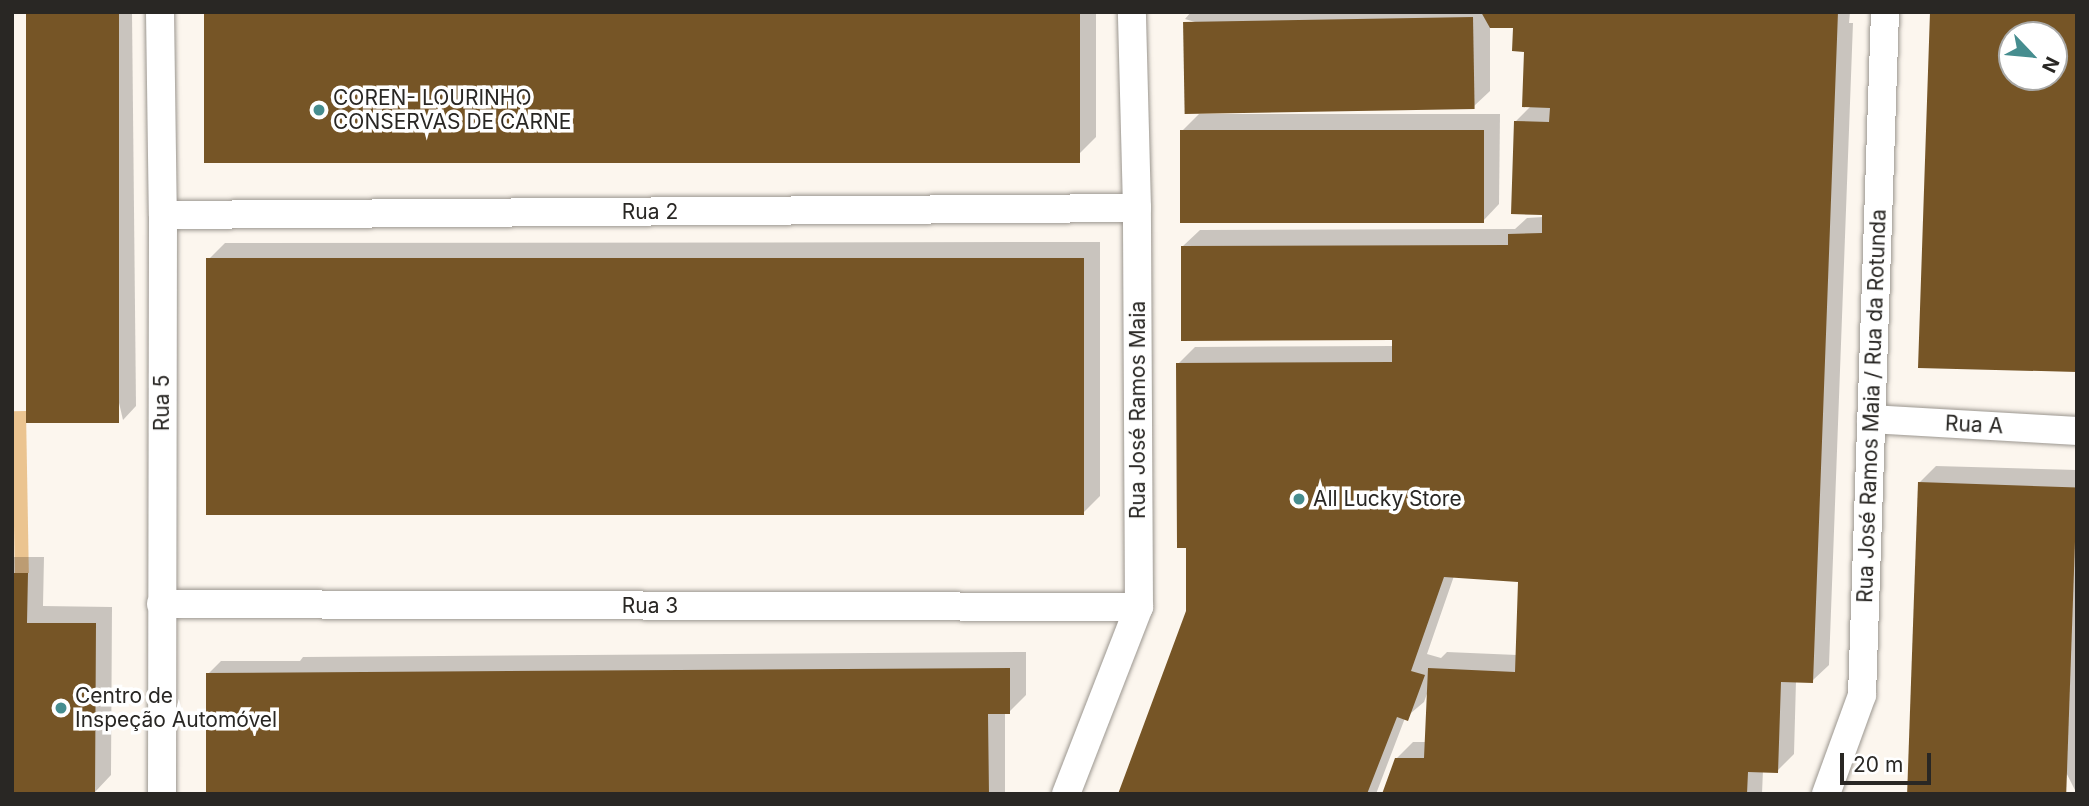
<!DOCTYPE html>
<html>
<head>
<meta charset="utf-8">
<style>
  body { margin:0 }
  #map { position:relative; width:2089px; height:806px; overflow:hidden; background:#fcf6ee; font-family:Inter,sans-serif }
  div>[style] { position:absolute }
  .green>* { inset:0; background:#ebc490; transform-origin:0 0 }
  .shadow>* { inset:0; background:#0003 }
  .building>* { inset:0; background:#765526; transform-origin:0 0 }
  .roads { filter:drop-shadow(0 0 2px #9b968f) drop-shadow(0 0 2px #9b968f) }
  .street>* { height:28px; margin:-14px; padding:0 14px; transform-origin:14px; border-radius:14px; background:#fff }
  .dots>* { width:19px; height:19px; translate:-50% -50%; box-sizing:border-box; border:4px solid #fff; border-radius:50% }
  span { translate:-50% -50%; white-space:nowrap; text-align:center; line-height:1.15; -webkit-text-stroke:7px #fff; paint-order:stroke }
  .poi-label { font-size:21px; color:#292724 }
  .left { translate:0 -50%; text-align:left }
  .street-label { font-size:21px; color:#292724 }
  .frame { position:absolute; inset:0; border:14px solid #292724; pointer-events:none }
  .north { position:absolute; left:1998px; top:21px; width:70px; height:70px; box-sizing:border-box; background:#fff; border:2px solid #a9a9a7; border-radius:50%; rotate:116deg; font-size:19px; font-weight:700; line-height:28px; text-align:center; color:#292724 }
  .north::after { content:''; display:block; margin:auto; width:24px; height:32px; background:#468d8f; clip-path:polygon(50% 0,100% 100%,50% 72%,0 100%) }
  .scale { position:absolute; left:1840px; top:753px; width:91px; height:32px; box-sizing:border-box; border:4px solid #292724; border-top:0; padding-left:9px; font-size:21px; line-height:24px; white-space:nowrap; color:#292724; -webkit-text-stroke:5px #fff; paint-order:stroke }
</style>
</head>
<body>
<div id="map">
  <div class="green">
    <i style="left:26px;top:411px;width:162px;height:14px;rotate:89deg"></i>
  </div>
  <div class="shadow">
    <i style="clip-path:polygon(28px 12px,132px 12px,136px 406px,123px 420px)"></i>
    <i style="clip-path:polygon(205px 12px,1096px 12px,1096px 137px,1080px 153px)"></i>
    <i style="clip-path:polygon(evenodd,1191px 12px,1850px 12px,1849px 23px,1853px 23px,1829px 665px,1812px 681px,1796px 681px,1794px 754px,1777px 771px,1763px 770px,1762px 794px,1383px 794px,1396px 759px,1413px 742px,1426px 742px,1428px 691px,1424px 702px,1405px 718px,1376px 794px,1119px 794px,1187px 611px,1188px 546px,1178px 364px,1195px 347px,1394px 346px,1394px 339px,1183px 246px,1200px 230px,1515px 229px,1527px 218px,1543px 217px,1515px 122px,1532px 105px,1526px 50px,1515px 27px,1490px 27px,1490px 91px,1473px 107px,1185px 19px,1191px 12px,1454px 576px,1520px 580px,1517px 655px,1447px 652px,1441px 658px,1427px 654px,1454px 576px)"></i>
    <i style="clip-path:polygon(1199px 114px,1500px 114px,1499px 204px,1483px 221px,1182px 131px)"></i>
    <i style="clip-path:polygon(1100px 242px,1100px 496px,1083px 513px,208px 260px,225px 243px)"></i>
    <i style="clip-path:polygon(1936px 466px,2077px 470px,2077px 794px,1919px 483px)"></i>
    <i style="clip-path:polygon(12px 557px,44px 557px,43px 606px,112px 607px,111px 775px,95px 792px,12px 794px)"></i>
    <i style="clip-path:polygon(1026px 652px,1026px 695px,1009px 712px,1005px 712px,1005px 794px,208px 794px,208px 674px,221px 661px,300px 661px,303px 657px)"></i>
  </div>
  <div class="building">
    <i style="left:26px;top:12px;width:93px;height:411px"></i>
    <i style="left:204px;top:12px;width:876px;height:151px"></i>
    <i style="clip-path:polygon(1481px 12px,1838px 12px,1813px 683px,1781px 682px,1778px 773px,1748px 772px,1747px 794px,1382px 794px,1395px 758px,1424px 758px,1428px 668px,1515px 672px,1518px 582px,1444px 577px,1411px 671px,1425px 675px,1408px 721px,1397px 717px,1367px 794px,1118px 794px,1186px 611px,1186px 548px,1177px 548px,1176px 363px,1392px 362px,1392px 340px,1181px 341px,1181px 246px,1508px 245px,1508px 234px,1542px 233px,1542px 215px,1511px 214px,1514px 121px,1549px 122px,1550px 108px,1522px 107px,1524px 52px,1512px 51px,1513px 28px,1490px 28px)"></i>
    <i style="clip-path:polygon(evenodd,1930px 12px,2077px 12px,2077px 372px,1918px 368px,1930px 12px,2012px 35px,2054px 35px,2054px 77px,2012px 77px,2012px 35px)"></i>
    <i style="left:1473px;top:17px;width:92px;height:290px;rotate:89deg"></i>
    <i style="left:1180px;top:130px;width:304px;height:93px"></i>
    <i style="left:1084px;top:258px;width:257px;height:878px;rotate:90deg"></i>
    <i style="left:1918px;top:482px;width:159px;height:312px;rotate:2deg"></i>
    <i style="clip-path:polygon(12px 573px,28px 573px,27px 623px,96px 623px,95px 794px,12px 794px)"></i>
    <i style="clip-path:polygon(1010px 668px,1010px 714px,988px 714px,989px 794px,206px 794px,206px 673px)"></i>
  </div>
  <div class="roads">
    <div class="street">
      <i style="left:160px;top:12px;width:203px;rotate:89.2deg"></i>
      <i style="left:163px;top:215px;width:579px;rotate:90.1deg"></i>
      <i style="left:163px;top:215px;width:974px;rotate:-0.41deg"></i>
      <i style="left:1871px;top:419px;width:206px;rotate:3.3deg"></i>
      <i style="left:161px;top:604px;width:978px;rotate:0.18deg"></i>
      <i style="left:1066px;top:794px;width:201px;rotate:-68.7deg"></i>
      <i style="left:1139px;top:607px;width:399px;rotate:-90.3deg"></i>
      <i style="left:1137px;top:208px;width:196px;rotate:-91.5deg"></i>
      <i style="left:1826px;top:794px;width:105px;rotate:-70deg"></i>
      <i style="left:1862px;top:695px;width:683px;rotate:-88.07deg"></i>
    </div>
  </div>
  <div class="dots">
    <i style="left:319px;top:110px;background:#468d8f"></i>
    <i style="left:1299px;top:499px;background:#468d8f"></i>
    <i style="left:61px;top:708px;background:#468d8f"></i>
  </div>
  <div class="poi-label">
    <span class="left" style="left:333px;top:110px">COREN- LOURINHO<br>CONSERVAS DE CARNE</span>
    <span class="left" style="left:1313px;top:499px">All Lucky Store</span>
    <span class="left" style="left:75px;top:708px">Centro de<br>Inspeção Automóvel</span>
  </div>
  <div class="street-label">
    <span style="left:650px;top:212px">Rua 2</span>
    <span style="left:162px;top:403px;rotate:-90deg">Rua 5</span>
    <span style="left:1872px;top:406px;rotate:-88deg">Rua José Ramos Maia / Rua da Rotunda</span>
    <span style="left:1138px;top:410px;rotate:-90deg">Rua José Ramos Maia</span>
    <span style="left:1974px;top:425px;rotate:3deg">Rua A</span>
    <span style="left:650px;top:606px">Rua 3</span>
  </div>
  <div class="frame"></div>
  <div class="north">N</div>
  <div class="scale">20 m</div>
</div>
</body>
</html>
